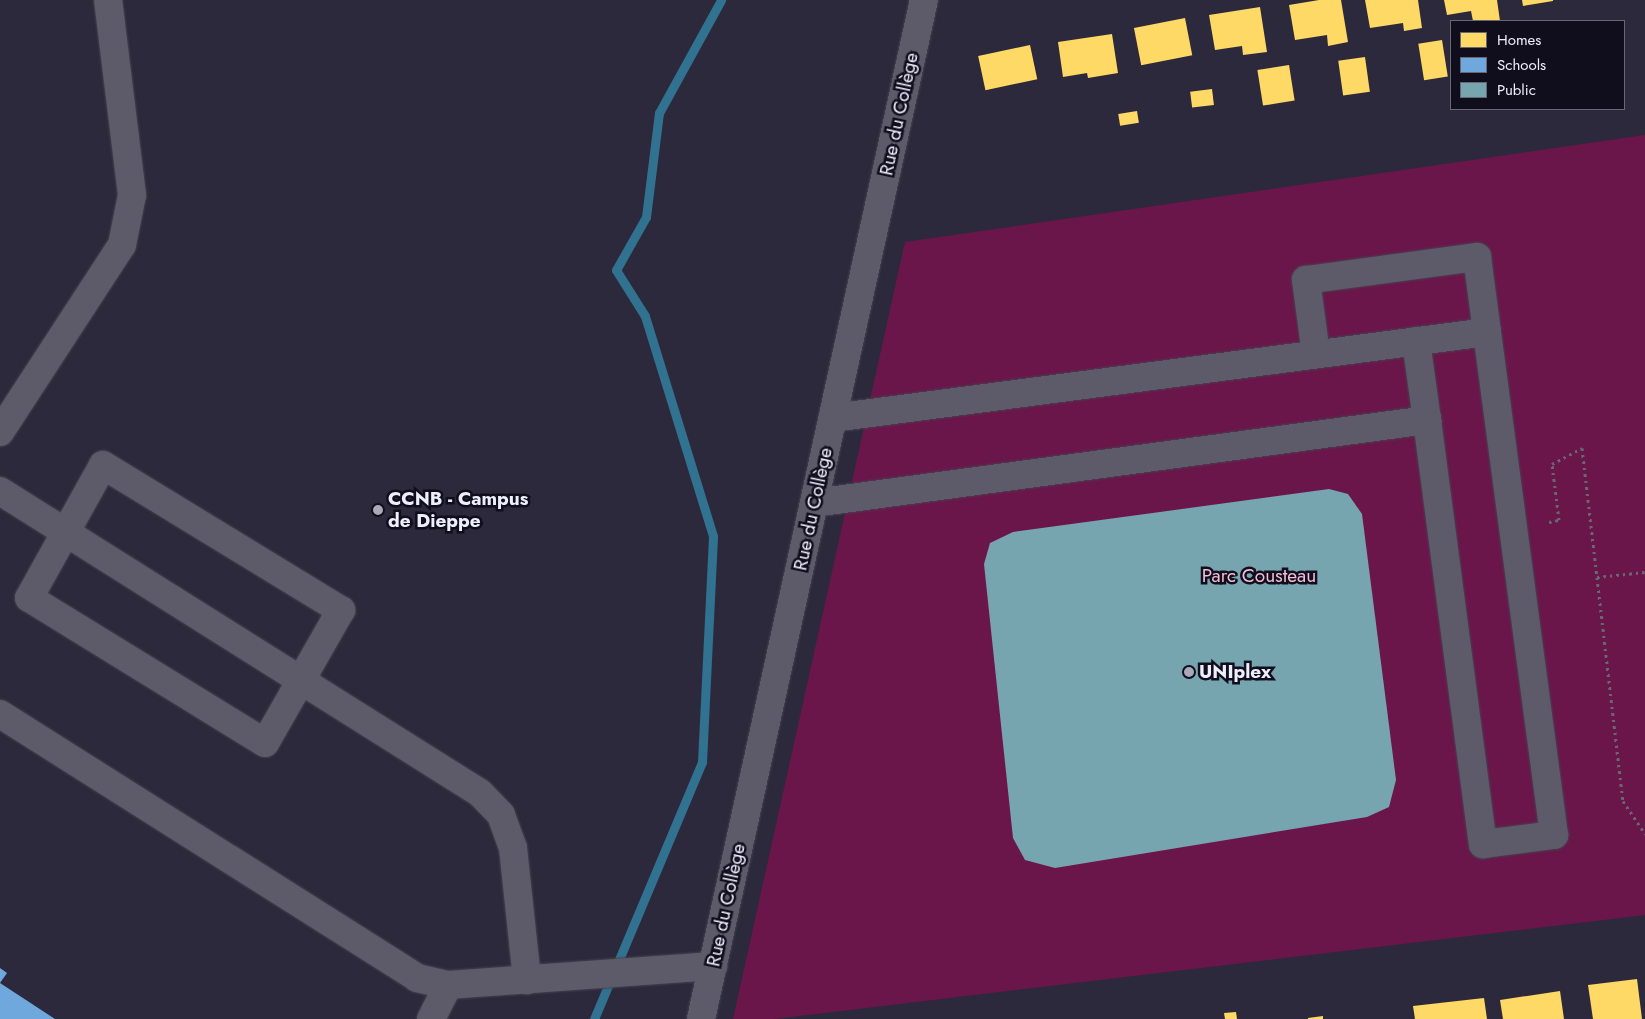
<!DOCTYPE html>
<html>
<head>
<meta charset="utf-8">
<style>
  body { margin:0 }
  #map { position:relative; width:1645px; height:1019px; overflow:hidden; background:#2d293c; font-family:Jost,sans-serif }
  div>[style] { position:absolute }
  .green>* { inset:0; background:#6b164a }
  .homes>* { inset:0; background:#ffd966; transform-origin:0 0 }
  .schools>* { inset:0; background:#6fa8dc }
  .public>* { inset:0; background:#76a5af }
  .stream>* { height:9px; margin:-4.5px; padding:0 4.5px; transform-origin:4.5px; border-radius:4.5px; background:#327291 }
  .path>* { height:3px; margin-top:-1.5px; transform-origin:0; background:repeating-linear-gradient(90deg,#696774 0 2.5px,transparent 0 6.5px) }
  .roads { filter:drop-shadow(0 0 1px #454351) drop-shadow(0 0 1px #454351) }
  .minor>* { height:28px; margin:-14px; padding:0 14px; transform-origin:14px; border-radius:14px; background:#5d5b6a }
  .dots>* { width:14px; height:14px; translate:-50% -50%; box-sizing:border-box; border:2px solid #100d1d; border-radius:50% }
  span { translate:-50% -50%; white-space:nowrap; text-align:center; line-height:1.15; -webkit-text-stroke:5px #100d1d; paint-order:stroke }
  .street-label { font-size:19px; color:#efeefc }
  .poi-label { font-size:19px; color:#efeefc; font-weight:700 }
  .left { translate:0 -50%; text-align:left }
  .park-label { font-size:19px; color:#f4bed5 }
  .legend { position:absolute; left:1450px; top:20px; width:175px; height:90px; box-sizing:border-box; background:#100d1d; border:1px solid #696776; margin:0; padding:6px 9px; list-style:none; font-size:15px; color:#efeefc }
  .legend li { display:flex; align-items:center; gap:10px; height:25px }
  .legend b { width:25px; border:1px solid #696776 }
</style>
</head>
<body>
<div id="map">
  <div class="green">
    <i style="clip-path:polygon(1645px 135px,1645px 915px,774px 1019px,733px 1019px,905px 242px)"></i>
  </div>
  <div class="homes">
    <i style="clip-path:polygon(1319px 0,1341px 0,1348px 42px,1328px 46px,1327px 35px,1295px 40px,1289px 5px)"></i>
    <i style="clip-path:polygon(1365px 0,1418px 0,1422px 28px,1404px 31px,1403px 23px,1370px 28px)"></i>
    <i style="clip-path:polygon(1444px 0,1497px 0,1500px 21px,1473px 21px,1471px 11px,1447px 15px)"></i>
    <i style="clip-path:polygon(1522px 0,1553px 0,1553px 1px,1523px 6px)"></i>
    <i style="clip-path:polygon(1260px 7px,1267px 52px,1243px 55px,1242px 46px,1215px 50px,1209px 15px)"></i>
    <i style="left:1185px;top:18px;width:38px;height:52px;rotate:79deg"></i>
    <i style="clip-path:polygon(1112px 34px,1118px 73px,1088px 78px,1087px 73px,1063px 77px,1058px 42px)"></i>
    <i style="left:1442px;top:40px;width:37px;height:24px;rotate:81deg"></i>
    <i style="left:1030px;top:45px;width:35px;height:53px;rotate:78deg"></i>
    <i style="left:1365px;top:57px;width:35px;height:27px;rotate:82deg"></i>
    <i style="left:1289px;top:65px;width:36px;height:32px;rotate:81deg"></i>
    <i style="left:1212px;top:89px;width:16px;height:22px;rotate:83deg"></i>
    <i style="left:1137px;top:111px;width:12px;height:19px;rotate:81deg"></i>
    <i style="clip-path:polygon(1637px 979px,1642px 1019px,1593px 1019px,1588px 985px)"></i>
    <i style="clip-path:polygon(1560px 991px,1564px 1019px,1503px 1019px,1500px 1000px)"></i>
    <i style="clip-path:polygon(1484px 998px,1487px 1019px,1415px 1019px,1413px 1006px)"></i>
    <i style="clip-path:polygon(1236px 1012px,1237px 1019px,1225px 1019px,1224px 1013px)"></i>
    <i style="clip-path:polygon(1323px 1016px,1323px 1019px,1308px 1019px,1308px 1018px)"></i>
  </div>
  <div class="schools">
    <i style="clip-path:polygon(0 968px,7px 973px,0 983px)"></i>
    <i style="clip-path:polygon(0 983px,55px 1019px,0 1019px)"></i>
  </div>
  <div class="public">
    <i style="clip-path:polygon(1329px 489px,1348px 494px,1362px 514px,1396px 780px,1389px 807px,1367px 817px,1055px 868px,1025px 860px,1013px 838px,984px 564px,990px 543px,1013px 532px)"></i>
  </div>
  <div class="stream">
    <i style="left:594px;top:1019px;width:279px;rotate:-67.2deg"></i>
    <i style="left:702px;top:762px;width:226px;rotate:-87.2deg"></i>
    <i style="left:713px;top:536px;width:230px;rotate:-107.2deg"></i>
    <i style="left:645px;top:316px;width:54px;rotate:-122.2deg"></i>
    <i style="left:616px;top:270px;width:61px;rotate:-60.5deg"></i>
    <i style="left:646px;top:217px;width:105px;rotate:-82.9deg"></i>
    <i style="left:659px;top:113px;width:129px;rotate:-61.2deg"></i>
  </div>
  <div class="path">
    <i style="left:1549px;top:522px;width:10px;rotate:-11deg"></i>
    <i style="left:1559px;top:520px;width:56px;rotate:-97.1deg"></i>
    <i style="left:1552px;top:464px;width:34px;rotate:-28deg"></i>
    <i style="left:1582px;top:448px;width:355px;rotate:83.4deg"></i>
    <i style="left:1623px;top:801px;width:40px;rotate:56deg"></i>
    <i style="left:1597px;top:577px;width:48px;rotate:-5.9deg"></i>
  </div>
  <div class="roads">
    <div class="minor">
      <i style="left:1416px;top:341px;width:80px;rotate:82.1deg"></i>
      <i style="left:1316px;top:354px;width:75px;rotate:-97.7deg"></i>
      <i style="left:1306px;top:280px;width:173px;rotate:-7.7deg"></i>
      <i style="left:1477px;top:257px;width:76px;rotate:82.4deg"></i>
      <i style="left:0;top:432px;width:223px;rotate:-56.9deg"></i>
      <i style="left:122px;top:245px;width:51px;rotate:-78.7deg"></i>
      <i style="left:132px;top:195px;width:196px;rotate:-97deg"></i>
      <i style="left:103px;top:465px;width:279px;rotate:31.4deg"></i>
      <i style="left:341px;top:610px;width:153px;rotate:119.7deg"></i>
      <i style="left:265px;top:743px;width:277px;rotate:-148.4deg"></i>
      <i style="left:29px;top:598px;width:152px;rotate:-60.9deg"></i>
      <i style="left:0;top:491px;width:567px;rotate:32.18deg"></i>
      <i style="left:480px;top:793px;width:30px;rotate:46deg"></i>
      <i style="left:501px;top:815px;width:35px;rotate:70deg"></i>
      <i style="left:513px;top:848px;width:133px;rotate:83.9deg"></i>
      <i style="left:814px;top:503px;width:619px;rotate:-7.71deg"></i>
      <i style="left:1427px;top:420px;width:428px;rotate:82.5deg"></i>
      <i style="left:1483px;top:844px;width:72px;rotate:-7.2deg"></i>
      <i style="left:1554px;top:835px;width:507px;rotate:-97.59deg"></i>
      <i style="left:1487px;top:332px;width:660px;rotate:172.51deg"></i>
      <i style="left:0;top:714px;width:494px;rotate:32.3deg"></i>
      <i style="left:417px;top:978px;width:32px;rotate:13deg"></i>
      <i style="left:448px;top:985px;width:266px;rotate:-4.1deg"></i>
      <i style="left:431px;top:1019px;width:38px;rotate:-63deg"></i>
      <i style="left:701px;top:1019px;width:1043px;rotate:-77.66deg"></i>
    </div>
  </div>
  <div class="dots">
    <i style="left:378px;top:510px;background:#aba9b9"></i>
    <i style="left:1189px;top:672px;background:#aba9b9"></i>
  </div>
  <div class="street-label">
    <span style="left:899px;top:114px;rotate:-78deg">Rue du Collège</span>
    <span style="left:813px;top:509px;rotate:-78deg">Rue du Collège</span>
    <span style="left:726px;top:905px;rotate:-78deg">Rue du Collège</span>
  </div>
  <div class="poi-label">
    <span class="left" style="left:388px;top:510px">CCNB - Campus<br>de Dieppe</span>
    <span class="left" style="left:1199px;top:672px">UNIplex</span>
  </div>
  <div class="park-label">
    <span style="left:1259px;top:576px">Parc Cousteau</span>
  </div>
  <ul class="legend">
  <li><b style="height:14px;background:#ffd966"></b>Homes</li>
  <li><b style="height:14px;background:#6fa8dc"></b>Schools</li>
  <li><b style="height:14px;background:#76a5af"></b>Public</li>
  </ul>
</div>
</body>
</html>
